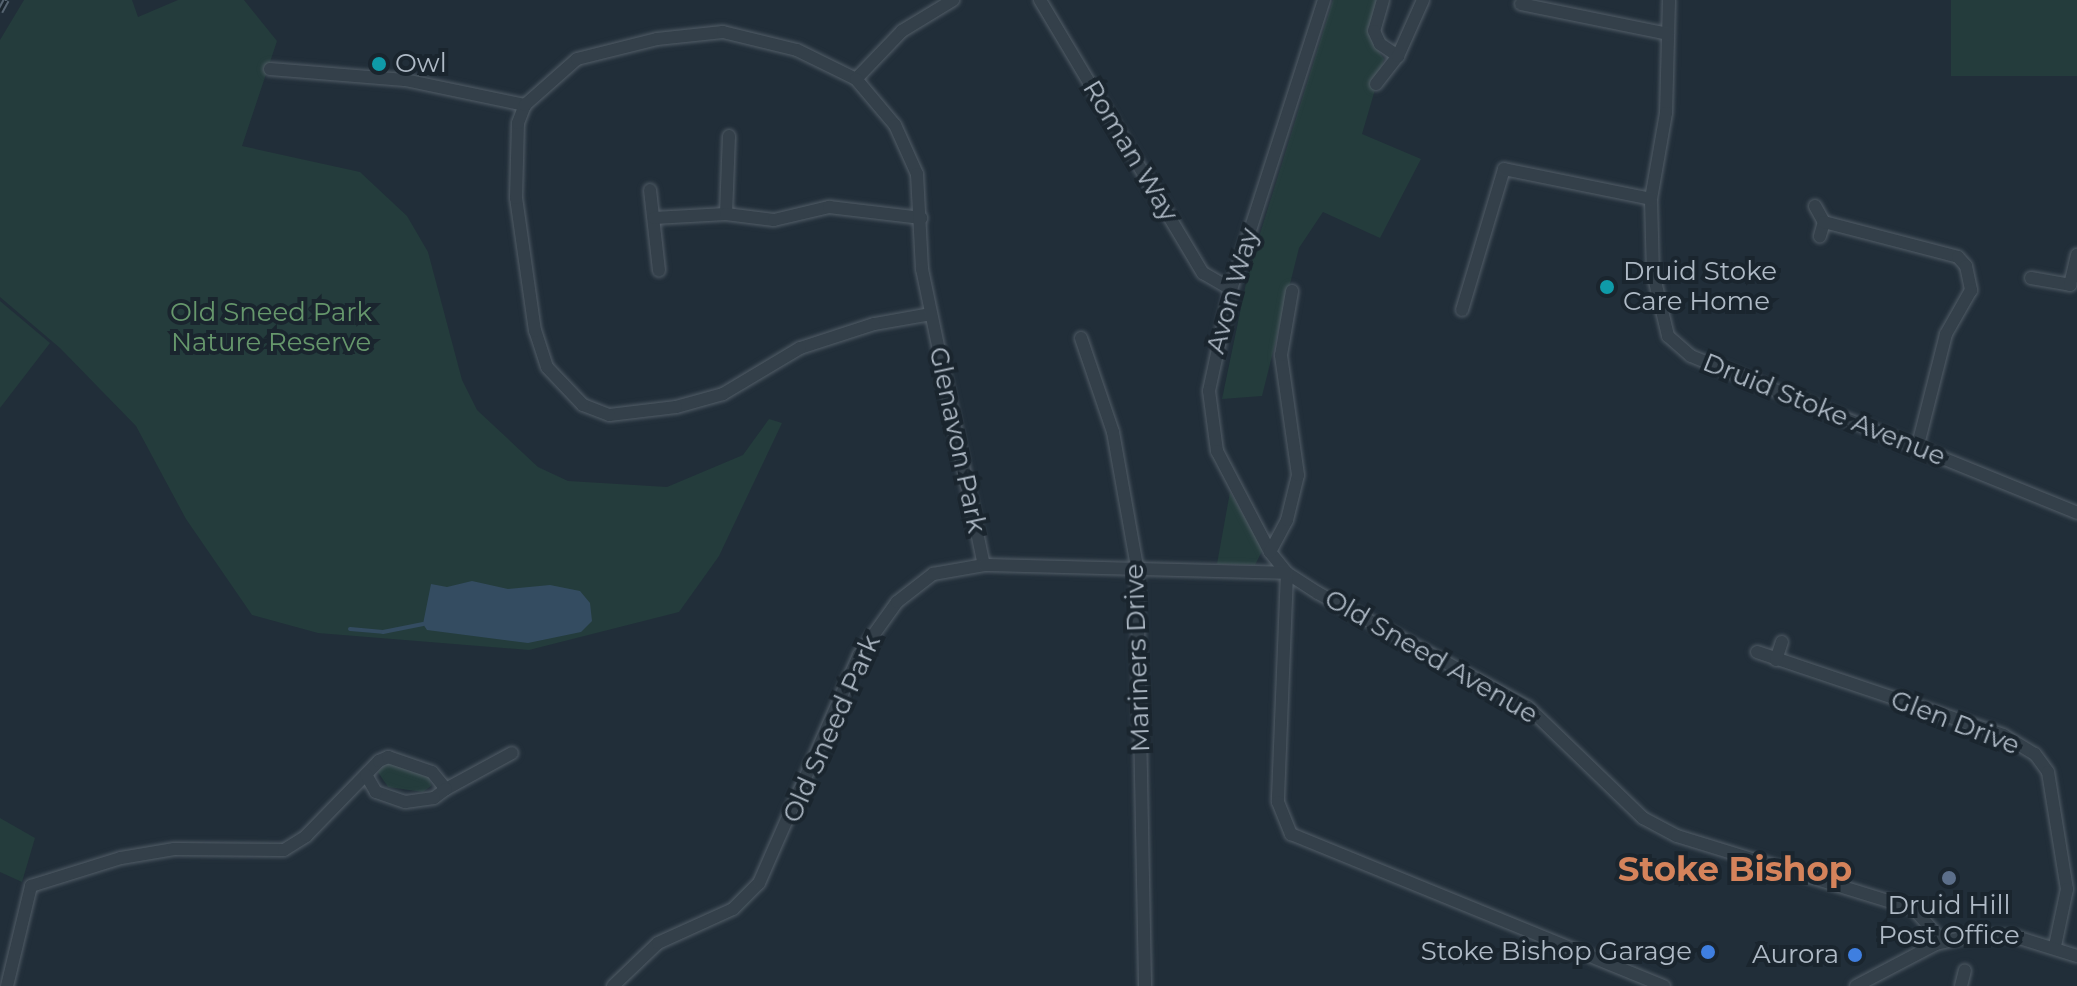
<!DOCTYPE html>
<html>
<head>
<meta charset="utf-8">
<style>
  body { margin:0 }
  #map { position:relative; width:2077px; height:986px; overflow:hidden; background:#212e39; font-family:Montserrat,sans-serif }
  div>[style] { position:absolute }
  .green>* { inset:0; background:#243c3c; transform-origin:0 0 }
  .water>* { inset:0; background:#344c61 }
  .stream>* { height:4px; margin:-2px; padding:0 2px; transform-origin:2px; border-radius:2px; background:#344c61 }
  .roads { filter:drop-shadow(0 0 2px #525d67) drop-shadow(0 0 2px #525d67) }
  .street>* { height:12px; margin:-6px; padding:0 6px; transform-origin:6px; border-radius:6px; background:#34404a }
  .rail>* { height:7px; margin-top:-3.5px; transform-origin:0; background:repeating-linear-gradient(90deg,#1a252e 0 12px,#566471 0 24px); box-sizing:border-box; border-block:2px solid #566471 }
  .dots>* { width:22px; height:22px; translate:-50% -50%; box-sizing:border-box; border:4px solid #1a252e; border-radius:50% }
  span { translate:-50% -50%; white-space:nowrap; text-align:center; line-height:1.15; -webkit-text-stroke:8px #1a252e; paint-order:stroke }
  .poi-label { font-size:26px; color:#afbac6 }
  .left { translate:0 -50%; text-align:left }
  .right { translate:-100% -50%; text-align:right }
  .street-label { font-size:26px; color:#afbac6 }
  .park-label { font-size:26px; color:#66976c }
  .district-label { font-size:34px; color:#d5835b; font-weight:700 }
</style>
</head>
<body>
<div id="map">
  <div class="green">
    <i style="clip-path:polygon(24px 0,132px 0,138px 17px,178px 0,244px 0,277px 41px,242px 146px,360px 172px,407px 216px,428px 252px,462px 380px,477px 410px,538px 467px,568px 481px,667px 487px,743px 455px,769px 419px,782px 423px,719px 556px,679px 612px,529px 650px,318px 633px,252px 615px,186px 519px,136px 426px,60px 348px,0 297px,0 40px)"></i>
    <i style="clip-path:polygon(1333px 0,1378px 0,1370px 38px,1384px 59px,1362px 134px,1421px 159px,1380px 238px,1323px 212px,1299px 248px,1262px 396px,1222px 399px,1249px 269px)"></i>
    <i style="left:1951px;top:0;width:126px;height:76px"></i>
    <i style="clip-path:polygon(0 301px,50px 343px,0 408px)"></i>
    <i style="clip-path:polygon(1230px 492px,1263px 549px,1255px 565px,1217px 564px)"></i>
    <i style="clip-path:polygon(387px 761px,429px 774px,431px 786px,423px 792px,388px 787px,378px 772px)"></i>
    <i style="clip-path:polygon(0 818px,35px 838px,22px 882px,0 872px)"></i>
  </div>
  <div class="water">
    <i style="clip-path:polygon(472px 581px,508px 589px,550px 585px,580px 591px,590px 603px,592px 621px,581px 632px,528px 643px,427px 630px,423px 624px,431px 584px,447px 587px)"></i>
  </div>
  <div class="stream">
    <i style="left:350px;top:629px;width:33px;rotate:5deg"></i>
    <i style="left:383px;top:632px;width:41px;rotate:-11.3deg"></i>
  </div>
  <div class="roads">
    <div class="street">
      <i style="left:1040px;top:0;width:318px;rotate:59.2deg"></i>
      <i style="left:1203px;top:273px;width:32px;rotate:30deg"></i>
      <i style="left:1324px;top:0;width:304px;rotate:107.8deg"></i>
      <i style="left:1231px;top:289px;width:104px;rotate:102.2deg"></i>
      <i style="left:1209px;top:391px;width:61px;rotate:82.4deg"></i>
      <i style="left:1217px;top:451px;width:114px;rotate:62.3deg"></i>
      <i style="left:1270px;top:552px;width:27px;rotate:51deg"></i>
      <i style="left:1287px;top:573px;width:37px;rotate:33deg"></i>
      <i style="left:1318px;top:593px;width:239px;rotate:28.5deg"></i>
      <i style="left:1528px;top:707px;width:160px;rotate:44deg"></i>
      <i style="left:1643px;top:818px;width:38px;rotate:28deg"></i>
      <i style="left:1677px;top:836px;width:248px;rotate:17.1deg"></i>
      <i style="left:1914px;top:909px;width:44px;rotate:48.7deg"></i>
      <i style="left:1383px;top:0;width:32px;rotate:106deg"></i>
      <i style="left:1374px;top:31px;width:14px;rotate:65deg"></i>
      <i style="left:1380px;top:44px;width:22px;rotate:34deg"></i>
      <i style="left:1669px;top:0;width:113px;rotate:91.5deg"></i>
      <i style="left:1666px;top:113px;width:87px;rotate:99.9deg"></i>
      <i style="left:1651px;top:199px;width:74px;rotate:88.5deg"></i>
      <i style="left:1653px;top:273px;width:65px;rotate:76.6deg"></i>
      <i style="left:1668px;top:336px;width:30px;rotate:41deg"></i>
      <i style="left:1691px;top:356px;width:417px;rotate:22.1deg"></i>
      <i style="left:1521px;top:4px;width:150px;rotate:11.5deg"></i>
      <i style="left:270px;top:69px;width:135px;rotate:4.7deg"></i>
      <i style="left:405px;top:80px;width:123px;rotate:11.8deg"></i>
      <i style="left:856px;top:79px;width:66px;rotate:-46.2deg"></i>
      <i style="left:902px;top:31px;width:60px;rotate:-31.3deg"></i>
      <i style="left:1376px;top:84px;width:36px;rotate:-52deg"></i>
      <i style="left:1398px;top:56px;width:61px;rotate:-65.9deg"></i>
      <i style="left:650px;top:190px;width:81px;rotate:83.6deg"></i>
      <i style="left:1815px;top:206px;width:18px;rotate:61deg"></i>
      <i style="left:1824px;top:222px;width:15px;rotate:106deg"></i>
      <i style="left:726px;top:214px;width:78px;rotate:-87.8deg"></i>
      <i style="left:654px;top:218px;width:72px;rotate:-3.2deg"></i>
      <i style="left:726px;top:214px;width:48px;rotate:7.1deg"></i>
      <i style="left:774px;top:220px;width:57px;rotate:-13.3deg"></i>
      <i style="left:829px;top:207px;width:93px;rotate:6.8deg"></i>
      <i style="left:1824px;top:222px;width:138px;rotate:14.6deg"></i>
      <i style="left:1958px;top:257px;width:12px;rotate:48deg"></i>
      <i style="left:1966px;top:266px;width:25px;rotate:78deg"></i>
      <i style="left:1971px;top:290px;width:51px;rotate:119.6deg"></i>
      <i style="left:1946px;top:334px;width:119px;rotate:104.2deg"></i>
      <i style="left:2031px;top:278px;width:40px;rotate:10deg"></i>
      <i style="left:2070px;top:285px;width:31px;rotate:-77deg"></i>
      <i style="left:1462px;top:310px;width:147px;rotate:-73.4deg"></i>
      <i style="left:1504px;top:169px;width:150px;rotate:11.5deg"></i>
      <i style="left:931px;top:314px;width:58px;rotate:170deg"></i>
      <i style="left:874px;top:324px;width:78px;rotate:162deg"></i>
      <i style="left:800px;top:348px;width:90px;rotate:149.1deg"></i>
      <i style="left:723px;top:394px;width:49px;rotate:164.5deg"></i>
      <i style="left:676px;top:407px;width:67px;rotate:173.2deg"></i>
      <i style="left:609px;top:415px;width:28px;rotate:-159deg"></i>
      <i style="left:583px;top:405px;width:52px;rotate:-133.5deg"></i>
      <i style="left:547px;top:367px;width:38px;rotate:-108deg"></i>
      <i style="left:535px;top:331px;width:134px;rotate:-98.1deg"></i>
      <i style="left:516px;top:198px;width:75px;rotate:-88.5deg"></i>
      <i style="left:518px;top:123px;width:19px;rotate:-69deg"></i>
      <i style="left:525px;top:105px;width:69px;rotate:-41.5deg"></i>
      <i style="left:577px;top:59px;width:82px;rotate:-14deg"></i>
      <i style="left:657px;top:39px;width:66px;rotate:-6.1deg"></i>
      <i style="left:723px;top:32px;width:76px;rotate:13.7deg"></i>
      <i style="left:797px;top:50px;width:66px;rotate:26.2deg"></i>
      <i style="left:856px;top:79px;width:60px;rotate:49.7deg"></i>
      <i style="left:895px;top:125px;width:54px;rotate:65.8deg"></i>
      <i style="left:917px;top:174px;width:95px;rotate:87deg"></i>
      <i style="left:922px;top:269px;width:302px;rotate:78.2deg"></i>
      <i style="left:1081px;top:338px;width:99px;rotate:71.2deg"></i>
      <i style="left:1113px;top:432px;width:137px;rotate:79.9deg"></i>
      <i style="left:1137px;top:567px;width:419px;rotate:88.9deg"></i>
      <i style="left:1270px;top:552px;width:36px;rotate:-62deg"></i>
      <i style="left:1287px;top:520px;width:46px;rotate:-76.3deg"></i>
      <i style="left:1298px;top:475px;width:121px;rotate:-98.1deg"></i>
      <i style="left:1281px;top:355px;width:65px;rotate:-80.2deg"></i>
      <i style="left:1287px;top:573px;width:229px;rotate:92.3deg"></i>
      <i style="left:1278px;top:802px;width:35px;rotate:68deg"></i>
      <i style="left:1291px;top:834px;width:403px;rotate:22.2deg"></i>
      <i style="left:1757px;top:652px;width:260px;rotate:18.6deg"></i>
      <i style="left:2003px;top:735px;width:37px;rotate:31deg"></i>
      <i style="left:2035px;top:754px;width:22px;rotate:54deg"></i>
      <i style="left:2048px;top:772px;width:119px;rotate:80.8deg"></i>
      <i style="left:2067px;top:889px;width:58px;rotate:101.9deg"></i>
      <i style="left:1776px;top:660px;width:19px;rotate:-72deg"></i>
      <i style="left:446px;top:789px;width:75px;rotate:-28.6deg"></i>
      <i style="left:7px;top:986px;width:103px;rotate:-76.5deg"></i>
      <i style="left:31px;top:886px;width:94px;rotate:-17.3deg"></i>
      <i style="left:121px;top:858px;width:54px;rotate:-9.6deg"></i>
      <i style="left:174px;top:849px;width:110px;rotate:0.5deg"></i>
      <i style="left:284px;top:850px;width:26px;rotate:-32deg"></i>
      <i style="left:306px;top:836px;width:105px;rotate:-45.8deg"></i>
      <i style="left:379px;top:761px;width:10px;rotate:-24deg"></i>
      <i style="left:388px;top:757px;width:46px;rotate:18.8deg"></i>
      <i style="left:432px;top:772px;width:22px;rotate:51deg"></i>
      <i style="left:446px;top:789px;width:15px;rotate:143deg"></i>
      <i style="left:434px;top:798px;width:29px;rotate:172deg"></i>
      <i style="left:405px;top:802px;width:31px;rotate:-161deg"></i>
      <i style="left:376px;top:792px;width:20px;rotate:-120deg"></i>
      <i style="left:613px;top:986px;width:62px;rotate:-43.7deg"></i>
      <i style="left:658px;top:943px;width:82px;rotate:-24.4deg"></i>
      <i style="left:733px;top:909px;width:37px;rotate:-45deg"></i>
      <i style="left:759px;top:883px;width:249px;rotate:-66.3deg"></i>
      <i style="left:859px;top:655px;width:65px;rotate:-54.4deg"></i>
      <i style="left:897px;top:602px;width:46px;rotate:-37.9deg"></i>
      <i style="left:933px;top:574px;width:52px;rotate:-10deg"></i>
      <i style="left:984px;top:565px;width:303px;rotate:1.5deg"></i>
      <i style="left:1856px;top:986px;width:90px;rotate:-27.7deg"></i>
      <i style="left:1936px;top:944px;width:35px;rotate:-13deg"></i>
      <i style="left:1970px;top:936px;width:43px"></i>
      <i style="left:2013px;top:936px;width:67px;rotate:17.4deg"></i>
      <i style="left:1961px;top:986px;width:16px;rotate:-76deg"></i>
    </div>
  </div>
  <div class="rail">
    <i style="left:0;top:11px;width:13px;rotate:-61deg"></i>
  </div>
  <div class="dots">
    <i style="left:379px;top:64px;background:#0f9aa8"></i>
    <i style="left:1607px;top:287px;background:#0f9aa8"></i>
    <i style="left:1949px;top:878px;background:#5c6f8a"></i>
    <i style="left:1708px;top:952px;background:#3f7fe0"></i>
    <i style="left:1855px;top:955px;background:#3f7fe0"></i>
  </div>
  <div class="poi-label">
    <span class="left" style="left:395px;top:64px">Owl</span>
    <span class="left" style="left:1623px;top:287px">Druid Stoke<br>Care Home</span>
    <span style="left:1949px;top:921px">Druid Hill<br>Post Office</span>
    <span class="right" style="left:1692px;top:952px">Stoke Bishop Garage</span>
    <span class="right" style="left:1839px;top:955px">Aurora</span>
  </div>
  <div class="street-label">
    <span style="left:1130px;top:151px;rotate:59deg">Roman Way</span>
    <span style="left:1233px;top:291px;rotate:-74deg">Avon Way</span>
    <span style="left:1824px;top:410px;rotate:22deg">Druid Stoke Avenue</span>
    <span style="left:957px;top:440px;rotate:78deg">Glenavon Park</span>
    <span style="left:1431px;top:657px;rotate:30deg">Old Sneed Avenue</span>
    <span style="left:1138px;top:658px;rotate:-92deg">Mariners Drive</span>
    <span style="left:1955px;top:723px;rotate:21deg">Glen Drive</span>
    <span style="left:832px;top:729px;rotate:-66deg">Old Sneed Park</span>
  </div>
  <div class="park-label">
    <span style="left:271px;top:328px">Old Sneed Park<br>Nature Reserve</span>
  </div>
  <div class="district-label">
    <span style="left:1735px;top:870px">Stoke Bishop</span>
  </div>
</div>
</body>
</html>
